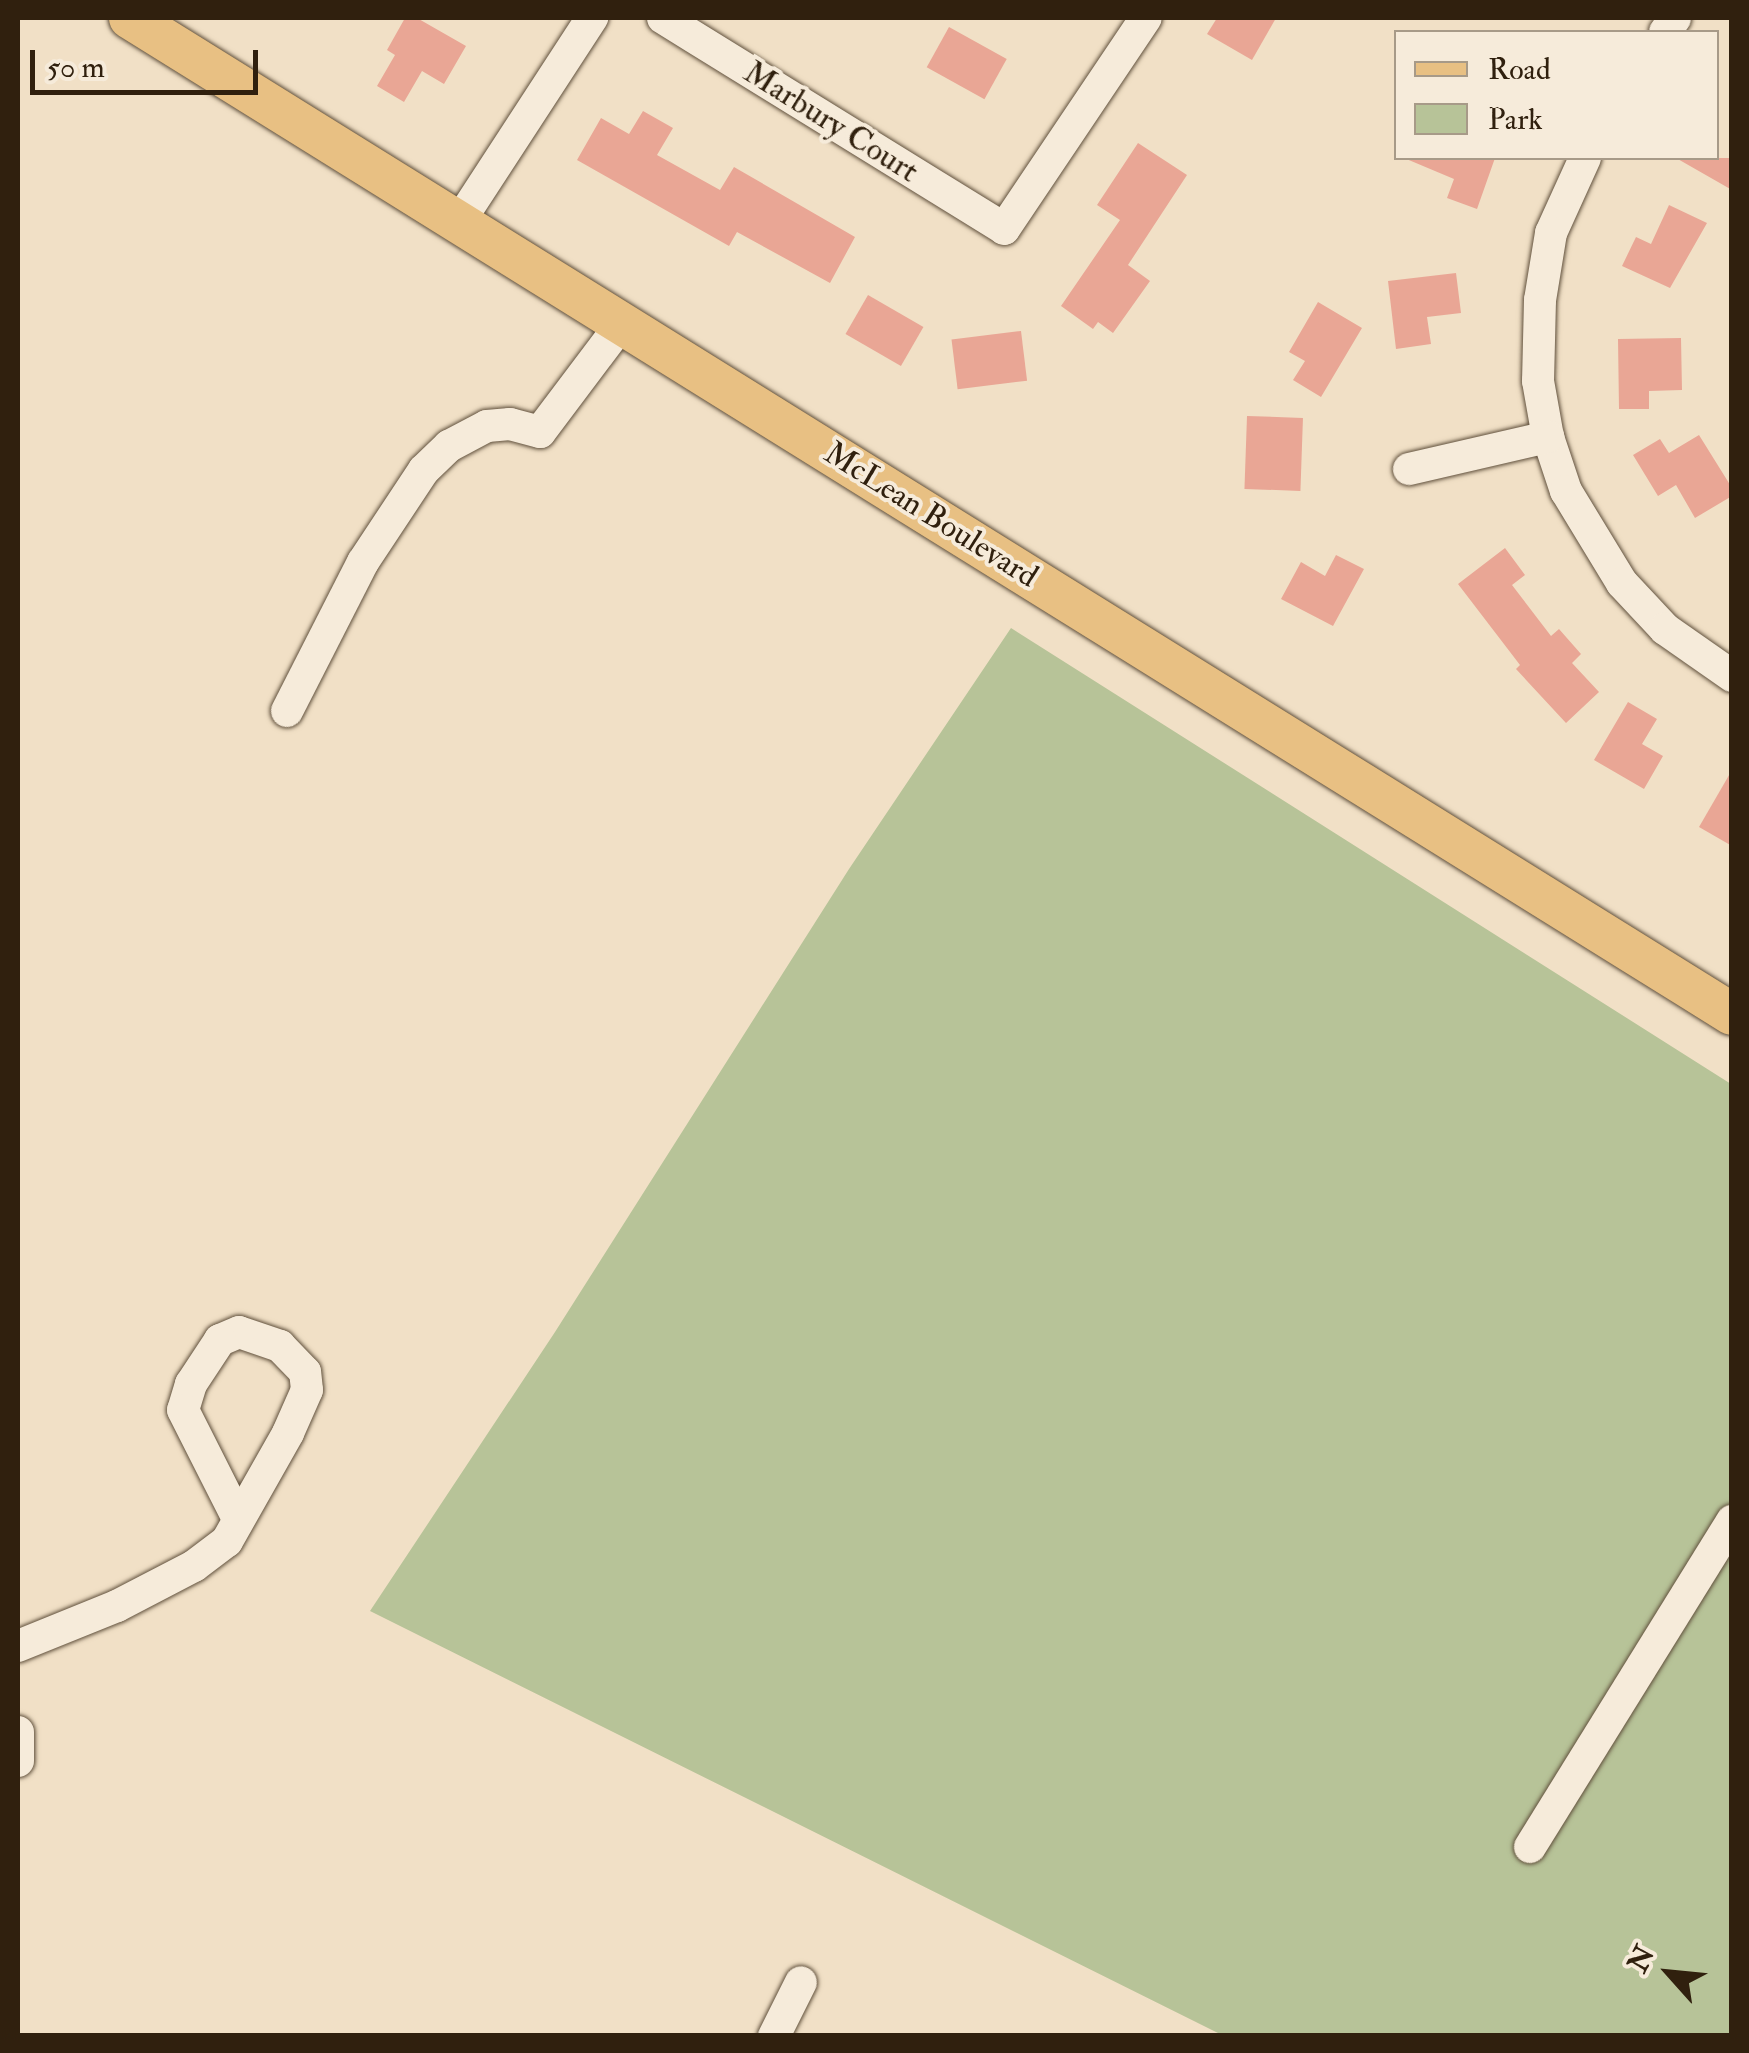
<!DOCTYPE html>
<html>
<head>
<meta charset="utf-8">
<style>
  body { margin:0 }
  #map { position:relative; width:1749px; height:2053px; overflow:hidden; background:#f1e0c6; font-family:"IM FELL Double Pica",serif }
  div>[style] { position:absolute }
  .green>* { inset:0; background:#b7c398 }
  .building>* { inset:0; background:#e9a695; transform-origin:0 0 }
  .roads { filter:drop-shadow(0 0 2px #60503c) drop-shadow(0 0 2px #60503c) }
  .minor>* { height:32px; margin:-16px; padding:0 16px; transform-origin:16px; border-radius:16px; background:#f6ebda }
  .major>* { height:42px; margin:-21px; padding:0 21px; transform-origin:21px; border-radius:21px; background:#e8c083 }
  span { translate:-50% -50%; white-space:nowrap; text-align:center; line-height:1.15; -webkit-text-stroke:8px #f6ebda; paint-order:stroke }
  .street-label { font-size:32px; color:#30200e }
  .frame { position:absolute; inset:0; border:20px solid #30200e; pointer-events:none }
  .legend { position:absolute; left:1394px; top:30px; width:325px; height:130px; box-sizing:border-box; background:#f6ebda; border:2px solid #a79a88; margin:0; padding:12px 18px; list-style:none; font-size:30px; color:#30200e }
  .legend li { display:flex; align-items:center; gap:20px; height:50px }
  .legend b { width:50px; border:2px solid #a79a88 }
  .north { position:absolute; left:1619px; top:1923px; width:100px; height:100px; -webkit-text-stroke:8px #f6ebda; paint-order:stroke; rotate:297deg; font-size:28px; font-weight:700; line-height:40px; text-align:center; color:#30200e }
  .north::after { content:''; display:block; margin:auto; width:35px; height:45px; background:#30200e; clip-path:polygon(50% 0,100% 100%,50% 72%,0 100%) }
  .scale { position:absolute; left:30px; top:50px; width:228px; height:45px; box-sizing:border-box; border:5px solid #30200e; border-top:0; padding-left:12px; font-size:30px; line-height:35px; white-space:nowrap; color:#30200e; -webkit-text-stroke:8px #f6ebda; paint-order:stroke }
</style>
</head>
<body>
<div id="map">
  <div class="green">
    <i style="clip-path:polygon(1011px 628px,1731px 1084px,1731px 2035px,1222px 2035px,370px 1611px,555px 1332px,849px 869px)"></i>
  </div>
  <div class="building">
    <i style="clip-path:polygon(405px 18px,417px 18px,466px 46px,444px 84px,422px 71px,404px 102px,377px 86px,395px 55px,387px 50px)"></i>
    <i style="clip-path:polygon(1217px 18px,1276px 18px,1252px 60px,1207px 34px)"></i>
    <i style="left:949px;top:27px;width:66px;height:46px;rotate:29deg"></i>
    <i style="clip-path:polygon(643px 111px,673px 128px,657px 155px,720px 190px,734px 167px,855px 237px,830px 283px,737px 232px,729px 246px,577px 160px,601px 118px,629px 134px)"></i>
    <i style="clip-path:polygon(1138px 143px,1187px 175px,1128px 265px,1150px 281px,1113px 333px,1098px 322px,1093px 329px,1061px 306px,1120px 220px,1097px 205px)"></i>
    <i style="clip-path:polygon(1404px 158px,1495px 158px,1477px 209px,1447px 198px,1454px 179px)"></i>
    <i style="clip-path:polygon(1676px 158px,1732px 158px,1732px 190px)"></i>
    <i style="clip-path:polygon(1669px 205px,1707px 223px,1670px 288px,1622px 266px,1636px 237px,1651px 244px)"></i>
    <i style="clip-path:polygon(1456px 273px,1461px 313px,1427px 317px,1431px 344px,1396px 349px,1388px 281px)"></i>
    <i style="left:868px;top:295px;width:64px;height:45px;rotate:30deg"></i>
    <i style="clip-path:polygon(1318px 302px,1362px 328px,1321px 397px,1293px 380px,1305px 361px,1289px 352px)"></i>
    <i style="left:1021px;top:331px;width:50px;height:70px;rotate:83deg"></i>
    <i style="clip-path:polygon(1681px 338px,1682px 390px,1649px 391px,1649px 409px,1619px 409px,1618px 339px)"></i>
    <i style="left:1247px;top:416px;width:56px;height:73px;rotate:2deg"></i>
    <i style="clip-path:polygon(1699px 435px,1732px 488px,1732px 496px,1695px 518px,1676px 485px,1658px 496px,1633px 455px,1660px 439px,1669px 453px)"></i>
    <i style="clip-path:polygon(1505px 548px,1525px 575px,1512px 585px,1551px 636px,1559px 629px,1581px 654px,1572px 663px,1599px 692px,1566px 723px,1516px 669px,1520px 665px,1458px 584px)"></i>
    <i style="clip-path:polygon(1336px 555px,1364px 569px,1333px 626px,1281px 599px,1301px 562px,1325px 576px)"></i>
    <i style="clip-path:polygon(1628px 702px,1657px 719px,1642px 744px,1663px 756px,1644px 789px,1594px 760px)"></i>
    <i style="clip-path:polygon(1732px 770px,1732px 846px,1699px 827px)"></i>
  </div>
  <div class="roads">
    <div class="minor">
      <i style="left:663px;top:18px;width:401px;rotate:31.7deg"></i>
      <i style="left:1004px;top:229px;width:254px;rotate:-56.1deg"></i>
      <i style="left:1665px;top:32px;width:17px;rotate:-54deg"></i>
      <i style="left:1585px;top:158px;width:82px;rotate:114.4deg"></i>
      <i style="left:1551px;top:233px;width:68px;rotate:99.3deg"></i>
      <i style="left:1540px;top:300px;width:81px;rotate:91.4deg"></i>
      <i style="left:1538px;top:381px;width:57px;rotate:79.9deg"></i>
      <i style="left:1548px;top:437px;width:57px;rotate:71.6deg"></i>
      <i style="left:1566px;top:491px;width:108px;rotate:58.7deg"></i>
      <i style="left:1622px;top:583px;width:63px;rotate:46.9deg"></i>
      <i style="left:1665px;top:629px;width:82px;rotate:35deg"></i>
      <i style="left:459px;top:222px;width:244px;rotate:-56.9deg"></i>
      <i style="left:1409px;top:469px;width:143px;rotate:-13deg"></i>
      <i style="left:287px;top:711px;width:167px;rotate:-63deg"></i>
      <i style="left:363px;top:562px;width:110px;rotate:-56.5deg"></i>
      <i style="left:424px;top:470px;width:35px;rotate:-44deg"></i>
      <i style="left:449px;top:446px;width:43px;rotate:-27.8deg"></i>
      <i style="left:487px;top:426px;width:23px;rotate:-5deg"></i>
      <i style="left:510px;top:424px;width:31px;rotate:15deg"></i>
      <i style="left:540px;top:432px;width:136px;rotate:-53deg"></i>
      <i style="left:18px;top:1646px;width:107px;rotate:-22deg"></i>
      <i style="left:117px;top:1606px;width:87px;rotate:-27.5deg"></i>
      <i style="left:194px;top:1566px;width:41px;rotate:-37.1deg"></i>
      <i style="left:227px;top:1541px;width:124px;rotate:-60.5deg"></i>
      <i style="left:288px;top:1433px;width:47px;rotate:-66.2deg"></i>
      <i style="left:307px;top:1390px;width:18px;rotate:-96deg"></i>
      <i style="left:305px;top:1372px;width:36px;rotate:-134deg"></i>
      <i style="left:280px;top:1346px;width:43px;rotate:-161.1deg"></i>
      <i style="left:239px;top:1332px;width:21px;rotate:157deg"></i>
      <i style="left:220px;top:1340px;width:53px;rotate:123.4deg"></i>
      <i style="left:191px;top:1384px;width:27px;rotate:107deg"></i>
      <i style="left:183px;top:1410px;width:122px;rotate:63.2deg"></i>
      <i style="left:18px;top:1732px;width:29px;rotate:90deg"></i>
      <i style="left:1530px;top:1847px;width:384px;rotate:-58.2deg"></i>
      <i style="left:774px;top:2036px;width:60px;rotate:-63.4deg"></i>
    </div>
    <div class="major">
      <i style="left:130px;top:18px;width:1886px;rotate:31.87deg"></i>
    </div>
  </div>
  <div class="street-label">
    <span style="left:831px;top:122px;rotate:32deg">Marbury Court</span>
    <span style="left:931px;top:515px;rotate:32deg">McLean Boulevard</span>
  </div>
  <div class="frame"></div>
  <ul class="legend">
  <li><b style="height:12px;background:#e8c083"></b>Road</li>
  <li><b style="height:28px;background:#b7c398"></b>Park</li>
  </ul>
  <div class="north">N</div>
  <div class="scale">50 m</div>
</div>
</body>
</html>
